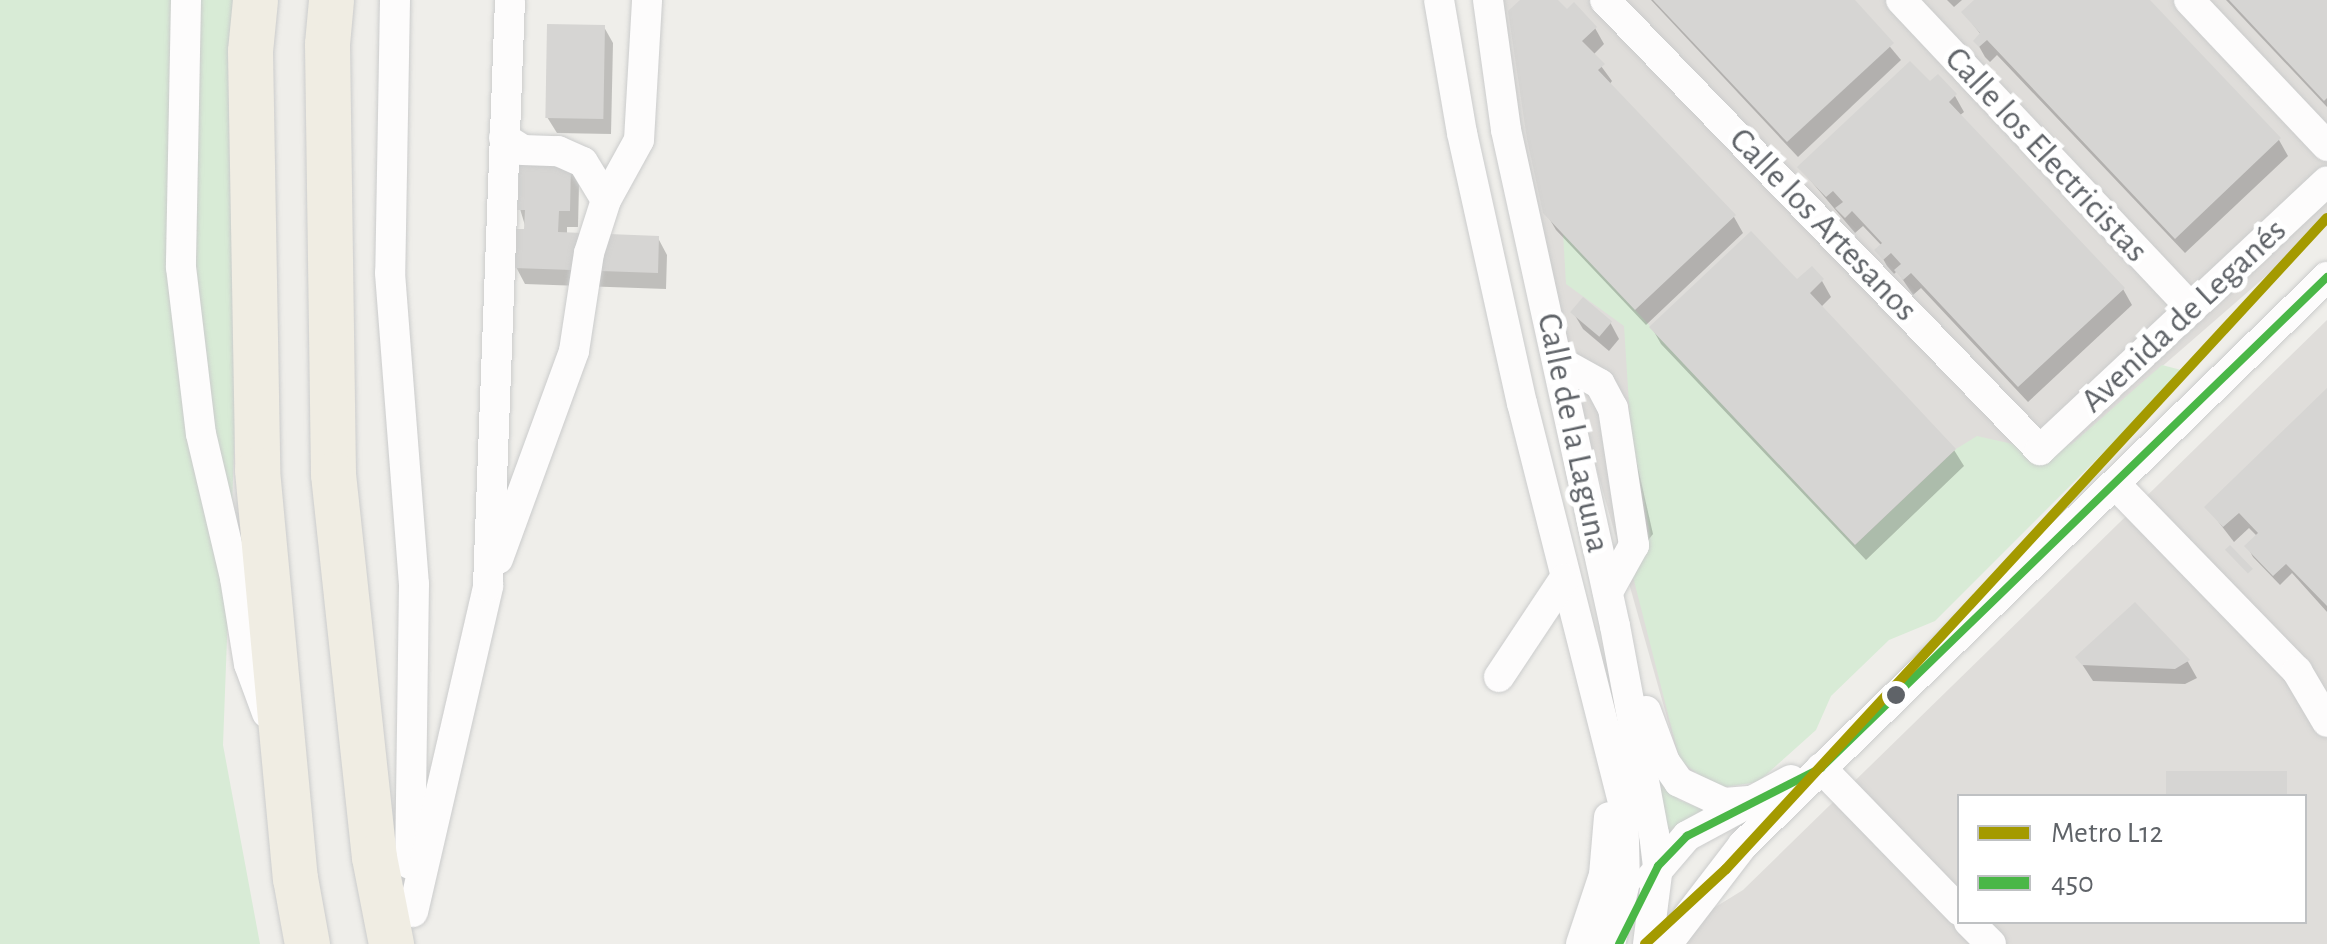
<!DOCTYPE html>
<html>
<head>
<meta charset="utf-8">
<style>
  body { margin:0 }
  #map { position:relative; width:2327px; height:944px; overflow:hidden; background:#efeeea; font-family:"Alegreya Sans",sans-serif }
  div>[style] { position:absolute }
  .industrial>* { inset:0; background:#dfddda }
  .green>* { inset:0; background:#d8ebd6 }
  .shadow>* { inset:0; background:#0003; transform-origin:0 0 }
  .building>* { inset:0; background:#d6d5d3; transform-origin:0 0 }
  .roads { filter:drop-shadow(0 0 2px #cbcccc) drop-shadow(0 0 2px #cbcccc) }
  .minor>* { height:30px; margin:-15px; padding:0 15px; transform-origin:15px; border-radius:15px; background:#fdfcfc }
  .highway>* { height:45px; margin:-22.5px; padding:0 22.5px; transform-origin:22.5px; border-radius:22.5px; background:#f0ede3 }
  .bus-1>* { height:8px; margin:-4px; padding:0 4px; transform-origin:4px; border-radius:4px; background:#4ab747 }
  .metro-1>* { height:10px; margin:-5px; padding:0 5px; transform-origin:5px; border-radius:5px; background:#a49a00 }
  .dots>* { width:28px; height:28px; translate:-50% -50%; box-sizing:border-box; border:5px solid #fff; border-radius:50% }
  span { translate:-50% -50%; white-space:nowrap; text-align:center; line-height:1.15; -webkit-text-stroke:10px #fff; paint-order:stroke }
  .street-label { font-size:35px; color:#5f6368 }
  .legend { position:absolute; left:1957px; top:794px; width:350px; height:130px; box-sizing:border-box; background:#fff; border:2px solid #bfc1c3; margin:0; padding:12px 18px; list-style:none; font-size:30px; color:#5f6368 }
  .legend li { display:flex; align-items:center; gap:20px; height:50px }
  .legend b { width:50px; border:2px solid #bfc1c3 }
</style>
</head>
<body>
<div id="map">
  <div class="industrial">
    <i style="clip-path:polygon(1488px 0,2327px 0,2327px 223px,1685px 781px,1528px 227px)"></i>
    <i style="clip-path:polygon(evenodd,2327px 320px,2327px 944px,1686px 944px,1709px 911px,1743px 890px,2327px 320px,1960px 796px,2304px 796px,2304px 922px,1960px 922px,1960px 796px)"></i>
  </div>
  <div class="green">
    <i style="clip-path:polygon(0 0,251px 0,223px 745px,260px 944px,0 944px)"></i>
    <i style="clip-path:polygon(1563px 233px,1855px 545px,1956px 449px,1977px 436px,2040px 450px,2072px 444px,2162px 365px,2185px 371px,1935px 621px,1889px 640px,1831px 696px,1816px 730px,1758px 782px,1718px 788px,1680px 761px,1630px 565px,1649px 531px,1631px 435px,1624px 326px,1566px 284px)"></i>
    <i style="clip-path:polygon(1652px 767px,1679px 800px,1707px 811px,1663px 842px)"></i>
  </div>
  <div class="shadow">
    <i style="clip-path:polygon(1523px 0,1555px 0,1567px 13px,1595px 28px,1604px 44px,1593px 55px,1612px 81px,1609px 85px,1734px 217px,1743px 233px,1646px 325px,1556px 230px,1546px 213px)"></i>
    <i style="clip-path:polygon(1651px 0,1851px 0,1901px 60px,1798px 157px)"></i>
    <i style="clip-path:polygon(1947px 0,1962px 0,1954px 7px)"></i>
    <i style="clip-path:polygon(1978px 0,2146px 0,2279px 140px,2288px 156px,2185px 253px,1997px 55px,1990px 62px,1985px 57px,1976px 41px,1982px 36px,1964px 13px)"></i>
    <i style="clip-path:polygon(2226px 0,2327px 0,2327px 107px)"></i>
    <i style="clip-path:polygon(604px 27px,613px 43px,611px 134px,557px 133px,547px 117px)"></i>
    <i style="clip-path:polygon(1929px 85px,1955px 96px,1964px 112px,1959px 116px,2123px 289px,2132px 305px,2028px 402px,1921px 288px,1913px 295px,1897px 271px,1894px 274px,1887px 266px,1878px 250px,1882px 246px,1863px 226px,1855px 233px,1800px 168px)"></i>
    <i style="clip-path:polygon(570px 169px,579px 185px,578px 227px,567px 227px,567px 235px,658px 238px,667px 255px,666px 289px,525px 284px,516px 267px,527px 232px,520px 209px)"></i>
    <i style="clip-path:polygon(1822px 281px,1831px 297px,1820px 308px,1954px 450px,1964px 466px,1866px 560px,1661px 344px,1652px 328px,1796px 283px)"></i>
    <i style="clip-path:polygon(1573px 312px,1610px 322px,1619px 339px,1609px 351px,1583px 329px)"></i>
    <i style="clip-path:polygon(2327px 390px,2327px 612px,2292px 573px,2280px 585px,2253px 557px,2247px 546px,2258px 537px,2249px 528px,2234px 542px,2207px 507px)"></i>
    <i style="clip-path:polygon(1632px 442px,1653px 534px,1633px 560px)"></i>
    <i style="clip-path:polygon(2135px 605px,2188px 662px,2197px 678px,2185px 684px,2093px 681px,2078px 658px)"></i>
    <i style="left:2169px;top:774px;width:116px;height:22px"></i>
  </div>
  <div class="building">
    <i style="clip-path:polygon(1520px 0,1558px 0,1567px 9px,1574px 2px,1597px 27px,1582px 41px,1605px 64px,1598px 70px,1736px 215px,1635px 310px,1543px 213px,1527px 139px,1508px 11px)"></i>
    <i style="clip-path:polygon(1653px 0,1855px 0,1894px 43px,1787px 142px)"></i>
    <i style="clip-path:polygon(1974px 0,2150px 0,2281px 138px,2175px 239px,1987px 40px,1979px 47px,1973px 41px,1980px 33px,1961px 12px)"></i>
    <i style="clip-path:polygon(2229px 0,2327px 0,2327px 98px,2324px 101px)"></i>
    <i style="left:547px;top:24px;width:58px;height:94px;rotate:1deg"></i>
    <i style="clip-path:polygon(1910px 61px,1930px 81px,1938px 74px,1957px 94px,1949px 102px,2125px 288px,2018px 387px,1911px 273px,1903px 280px,1894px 270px,1901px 264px,1891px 253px,1883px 260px,1874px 250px,1882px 243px,1852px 211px,1845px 218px,1835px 208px,1843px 202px,1833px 191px,1826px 197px,1797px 167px)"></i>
    <i style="clip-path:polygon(519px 165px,571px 166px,570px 211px,559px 211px,558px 232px,659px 236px,658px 273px,514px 268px,515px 229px,524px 229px,525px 210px,517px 210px)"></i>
    <i style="clip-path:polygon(1751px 231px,1797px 279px,1812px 266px,1824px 279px,1810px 293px,1956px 449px,1855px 545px,1649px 327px)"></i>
    <i style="left:1583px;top:297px;width:38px;height:20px;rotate:40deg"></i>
    <i style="clip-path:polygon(2327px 388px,2327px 606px,2286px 564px,2273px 576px,2244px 546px,2258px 533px,2239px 513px,2223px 527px,2204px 507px)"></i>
    <i style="left:2230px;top:545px;width:33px;height:7px;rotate:46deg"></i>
    <i style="clip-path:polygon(2135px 602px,2190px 660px,2175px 669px,2082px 665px,2075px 657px)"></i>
    <i style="left:2166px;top:771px;width:121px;height:25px"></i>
  </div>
  <div class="roads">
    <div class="minor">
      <i style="left:186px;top:0;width:267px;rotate:91.1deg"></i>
      <i style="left:181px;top:267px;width:168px;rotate:83.2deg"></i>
      <i style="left:201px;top:434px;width:148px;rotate:76.7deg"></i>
      <i style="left:235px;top:578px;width:87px;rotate:80.8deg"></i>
      <i style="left:249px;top:664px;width:52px;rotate:69.8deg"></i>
      <i style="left:395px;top:0;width:273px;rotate:91deg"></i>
      <i style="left:390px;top:273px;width:312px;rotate:85.6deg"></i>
      <i style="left:414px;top:584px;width:280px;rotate:90.8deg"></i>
      <i style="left:1439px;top:0;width:135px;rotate:80.2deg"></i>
      <i style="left:1462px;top:133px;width:277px;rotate:77.5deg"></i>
      <i style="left:1522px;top:403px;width:412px;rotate:75.8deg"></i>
      <i style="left:1623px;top:802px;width:80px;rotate:88.6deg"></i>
      <i style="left:1625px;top:882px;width:64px;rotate:103.6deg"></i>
      <i style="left:1488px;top:0;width:131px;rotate:82.1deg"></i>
      <i style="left:1506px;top:130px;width:508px;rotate:77.61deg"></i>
      <i style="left:1615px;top:626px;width:212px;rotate:79.4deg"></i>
      <i style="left:1654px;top:834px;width:32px;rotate:83deg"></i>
      <i style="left:1658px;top:866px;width:79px;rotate:97.3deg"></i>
      <i style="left:1605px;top:0;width:626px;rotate:45.97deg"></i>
      <i style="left:2040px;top:450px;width:393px;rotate:-43.1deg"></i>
      <i style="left:1901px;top:0;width:424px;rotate:46.7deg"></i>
      <i style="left:2189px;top:0;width:201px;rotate:46.6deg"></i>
      <i style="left:504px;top:138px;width:22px;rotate:32deg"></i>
      <i style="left:523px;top:150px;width:35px;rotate:2deg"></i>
      <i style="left:558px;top:151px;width:27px;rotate:24deg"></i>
      <i style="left:583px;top:162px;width:44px;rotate:58.8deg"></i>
      <i style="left:1557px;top:360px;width:49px;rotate:29.2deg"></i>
      <i style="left:1600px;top:384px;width:27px;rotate:62deg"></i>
      <i style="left:1613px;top:408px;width:139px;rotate:81.3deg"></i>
      <i style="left:1634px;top:545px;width:54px;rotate:119deg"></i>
      <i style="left:2116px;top:485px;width:260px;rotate:45.8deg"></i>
      <i style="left:2297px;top:671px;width:59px;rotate:59.5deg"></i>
      <i style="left:498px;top:559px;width:221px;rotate:-69.9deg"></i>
      <i style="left:574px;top:351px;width:99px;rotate:-81.3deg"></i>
      <i style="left:589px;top:253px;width:56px;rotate:-72.2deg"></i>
      <i style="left:606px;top:200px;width:68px;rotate:-61.2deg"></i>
      <i style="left:639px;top:140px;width:140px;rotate:-86.7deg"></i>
      <i style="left:1499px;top:677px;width:118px;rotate:-56.4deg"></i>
      <i style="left:1646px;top:711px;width:54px;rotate:69.6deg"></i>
      <i style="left:1665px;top:762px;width:24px;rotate:55deg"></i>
      <i style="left:1679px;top:782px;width:50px;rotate:25deg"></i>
      <i style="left:1724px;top:803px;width:25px;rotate:-5deg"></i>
      <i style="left:1821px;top:768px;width:199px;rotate:45.8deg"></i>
      <i style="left:1651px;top:878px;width:55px;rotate:-49.4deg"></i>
      <i style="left:1687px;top:836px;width:118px;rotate:-28.3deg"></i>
      <i style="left:413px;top:912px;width:335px;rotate:-77deg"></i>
      <i style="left:488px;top:586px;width:586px;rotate:-87.85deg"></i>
      <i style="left:1969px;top:922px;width:31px;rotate:45deg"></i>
      <i style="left:1581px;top:944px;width:73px;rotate:-71.6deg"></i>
      <i style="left:1604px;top:875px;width:58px;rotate:-85.1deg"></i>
      <i style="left:1667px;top:944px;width:125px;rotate:-52.5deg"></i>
      <i style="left:1743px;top:845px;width:815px;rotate:-44.2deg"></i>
    </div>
    <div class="highway">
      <i style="left:255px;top:0;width:51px;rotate:95.6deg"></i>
      <i style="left:250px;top:51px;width:419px;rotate:89deg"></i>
      <i style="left:257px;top:470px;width:410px;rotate:84.7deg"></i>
      <i style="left:295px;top:878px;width:67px;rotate:79.7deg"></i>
      <i style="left:331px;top:0;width:44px;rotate:95.2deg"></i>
      <i style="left:327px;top:44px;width:430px;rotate:89.2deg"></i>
      <i style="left:333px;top:474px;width:385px;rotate:83.9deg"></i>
      <i style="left:374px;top:857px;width:89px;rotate:78.9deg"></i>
    </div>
  </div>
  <div class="bus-1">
    <i style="left:1619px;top:944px;width:87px;rotate:-63.4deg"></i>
    <i style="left:1658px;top:866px;width:42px;rotate:-46deg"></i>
    <i style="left:1687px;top:836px;width:150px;rotate:-26.9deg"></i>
    <i style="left:1821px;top:768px;width:705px;rotate:-44.14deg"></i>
  </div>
  <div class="metro-1">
    <i style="left:1645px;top:944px;width:110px;rotate:-42.8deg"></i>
    <i style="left:1726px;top:869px;width:886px;rotate:-47.29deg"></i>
  </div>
  <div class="dots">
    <i style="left:1896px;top:695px;background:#5f6368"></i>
  </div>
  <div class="street-label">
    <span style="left:2046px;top:155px;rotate:47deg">Calle los Electricistas</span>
    <span style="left:1823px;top:225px;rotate:46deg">Calle los Artesanos</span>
    <span style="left:2184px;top:316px;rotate:-43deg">Avenida de Leganés</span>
    <span style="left:1573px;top:433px;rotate:78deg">Calle de la Laguna</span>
  </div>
  <ul class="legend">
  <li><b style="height:12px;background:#a49a00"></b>Metro L12</li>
  <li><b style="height:12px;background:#4ab747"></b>450</li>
  </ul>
</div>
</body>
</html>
